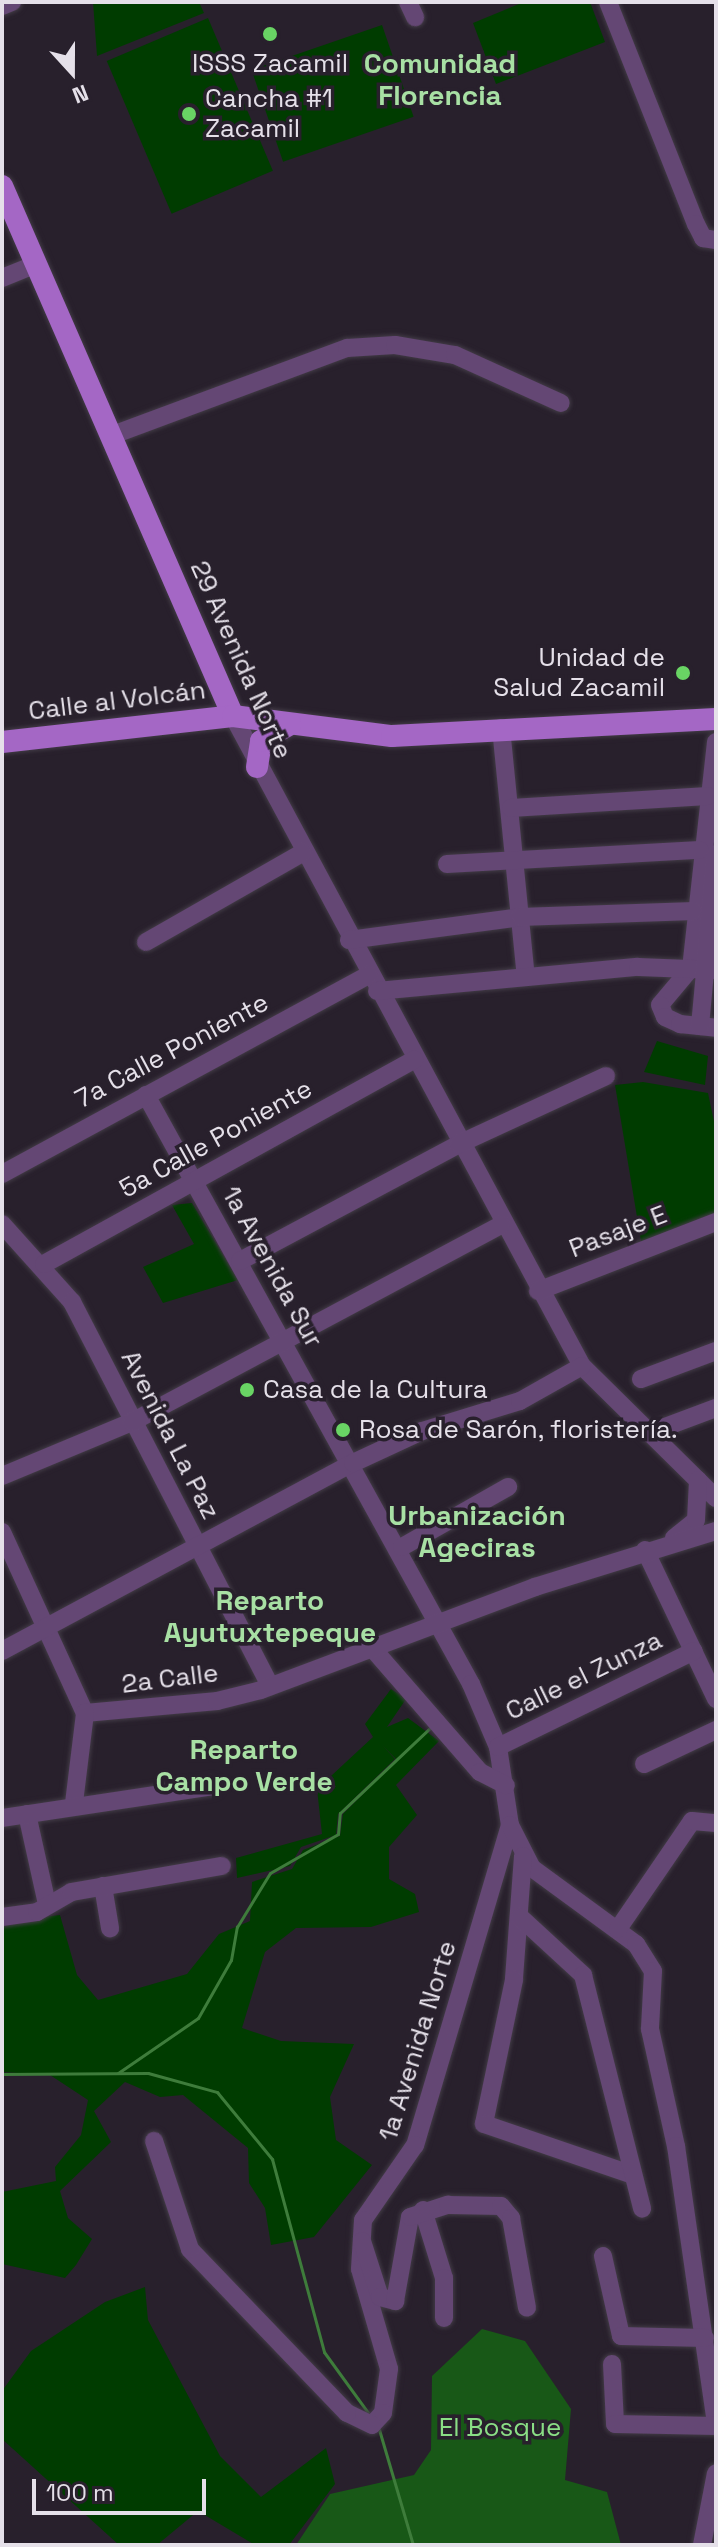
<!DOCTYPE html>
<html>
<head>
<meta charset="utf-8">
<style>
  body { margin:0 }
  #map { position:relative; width:718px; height:2547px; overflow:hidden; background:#28202c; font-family:"Space Grotesk",sans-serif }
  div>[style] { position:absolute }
  .green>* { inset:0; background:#003c00; transform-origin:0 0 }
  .forest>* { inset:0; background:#185817 }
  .stream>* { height:3px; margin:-1.5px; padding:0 1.5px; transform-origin:1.5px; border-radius:1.5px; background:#3e7c3b }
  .roads { filter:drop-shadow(0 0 2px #423b46) drop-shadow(0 0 2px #423b46) }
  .minor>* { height:18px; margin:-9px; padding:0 9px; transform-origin:9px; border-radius:9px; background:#644774 }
  .major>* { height:22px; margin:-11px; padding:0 11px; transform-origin:11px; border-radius:11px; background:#a467c5 }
  .dots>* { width:22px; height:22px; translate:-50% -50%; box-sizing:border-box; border:4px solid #28202c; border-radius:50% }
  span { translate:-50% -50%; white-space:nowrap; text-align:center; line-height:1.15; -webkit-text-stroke:7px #28202c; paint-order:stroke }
  .poi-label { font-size:26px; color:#e5e0e9 }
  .left { translate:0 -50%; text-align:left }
  .right { translate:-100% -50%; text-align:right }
  .street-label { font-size:26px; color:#e5e0e9 }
  .park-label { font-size:26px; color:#8ade85 }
  .neighbourhood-label { font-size:28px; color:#a8e0a4; font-weight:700 }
  .frame { position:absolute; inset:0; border:4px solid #e5e0e9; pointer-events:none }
  .north { position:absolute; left:32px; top:32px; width:80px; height:80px; -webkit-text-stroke:6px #28202c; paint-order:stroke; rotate:159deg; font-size:22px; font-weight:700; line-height:32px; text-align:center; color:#e5e0e9 }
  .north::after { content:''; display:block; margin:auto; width:28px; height:36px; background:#e5e0e9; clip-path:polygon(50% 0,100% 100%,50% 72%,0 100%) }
  .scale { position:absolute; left:32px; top:2479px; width:174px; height:36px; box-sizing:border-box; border:4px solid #e5e0e9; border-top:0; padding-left:10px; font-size:24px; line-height:28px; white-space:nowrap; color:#e5e0e9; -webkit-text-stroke:6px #28202c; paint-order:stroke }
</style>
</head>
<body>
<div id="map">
  <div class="green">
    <i style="clip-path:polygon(93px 2px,199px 2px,204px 13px,97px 56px)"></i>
    <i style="clip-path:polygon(524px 2px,590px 2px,605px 42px,496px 84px,473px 23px)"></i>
    <i style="left:208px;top:18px;width:166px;height:110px;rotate:67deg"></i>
    <i style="left:382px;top:25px;width:97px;height:138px;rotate:71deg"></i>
    <i style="clip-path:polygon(657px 1041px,708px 1056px,705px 1085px,644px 1072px)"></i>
    <i style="clip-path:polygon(643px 1082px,708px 1093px,716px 1131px,716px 1222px,642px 1247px,615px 1085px)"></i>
    <i style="clip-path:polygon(192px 1203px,238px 1280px,163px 1303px,143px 1267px,194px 1244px,172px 1205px)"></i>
    <i style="clip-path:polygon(391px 1689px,406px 1699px,387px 1727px,408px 1718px,439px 1741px,396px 1785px,417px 1815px,389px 1847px,389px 1879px,415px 1894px,419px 1912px,371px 1927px,296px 1928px,265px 1952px,242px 2028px,281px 2041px,354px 2044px,330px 2097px,336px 2140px,372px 2165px,314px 2237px,271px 2245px,265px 2208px,249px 2183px,248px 2148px,183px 2095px,160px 2097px,125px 2082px,94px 2111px,111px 2142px,60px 2191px,68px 2218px,92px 2239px,76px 2265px,65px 2278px,2px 2264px,2px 2192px,56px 2181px,55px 2167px,81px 2135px,88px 2100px,50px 2075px,2px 2072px,2px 1922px,60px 1915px,77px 1975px,98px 2000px,187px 1974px,219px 1934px,250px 1921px,252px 1882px,292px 1869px,303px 1850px,340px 1836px,343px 1814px,397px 1760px,382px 1745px,395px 1759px,338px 1814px,336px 1835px,301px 1847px,290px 1866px,237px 1878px,236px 1858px,322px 1834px,317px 1789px,373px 1737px,365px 1724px)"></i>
    <i style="clip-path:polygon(145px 2287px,148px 2320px,220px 2456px,261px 2497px,326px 2448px,335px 2484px,289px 2545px,255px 2545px,198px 2511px,157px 2545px,119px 2545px,2px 2439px,2px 2391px,31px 2351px,105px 2302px)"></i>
  </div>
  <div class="forest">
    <i style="clip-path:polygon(482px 2329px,525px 2341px,571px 2409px,565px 2480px,607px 2492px,621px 2545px,296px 2545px,330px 2494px,414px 2475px,431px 2450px,432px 2376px)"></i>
  </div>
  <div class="stream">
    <i style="left:118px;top:2073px;width:97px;rotate:-34.5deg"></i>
    <i style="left:198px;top:2018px;width:67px;rotate:-60.4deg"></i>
    <i style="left:231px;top:1960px;width:34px;rotate:-80deg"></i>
    <i style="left:237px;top:1927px;width:63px;rotate:-58.6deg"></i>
    <i style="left:270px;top:1873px;width:78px;rotate:-29.8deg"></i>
    <i style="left:338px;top:1834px;width:21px;rotate:-85deg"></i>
    <i style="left:340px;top:1813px;width:125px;rotate:-43.4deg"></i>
    <i style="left:2px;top:2074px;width:146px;rotate:-0.4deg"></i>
    <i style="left:148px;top:2073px;width:72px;rotate:15.4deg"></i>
    <i style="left:217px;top:2092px;width:87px;rotate:50.6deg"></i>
    <i style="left:272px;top:2159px;width:200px;rotate:74.9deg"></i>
    <i style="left:324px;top:2352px;width:77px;rotate:54deg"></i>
    <i style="left:378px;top:2426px;width:124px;rotate:73.6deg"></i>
  </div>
  <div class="roads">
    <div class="minor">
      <i style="left:408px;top:2px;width:17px;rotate:65deg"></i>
      <i style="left:608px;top:2px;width:239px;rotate:68.4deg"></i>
      <i style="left:696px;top:224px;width:16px;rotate:63deg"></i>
      <i style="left:703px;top:238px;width:13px;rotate:9deg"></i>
      <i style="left:2px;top:6px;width:11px;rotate:-22deg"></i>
      <i style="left:2px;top:278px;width:37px;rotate:-22deg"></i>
      <i style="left:110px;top:436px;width:253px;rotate:-20.4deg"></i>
      <i style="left:347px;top:348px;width:48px;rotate:-3.6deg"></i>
      <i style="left:395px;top:345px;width:61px;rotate:9.5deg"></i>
      <i style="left:455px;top:355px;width:116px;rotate:24.4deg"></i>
      <i style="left:233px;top:716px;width:738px;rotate:61.77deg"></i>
      <i style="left:582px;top:1366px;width:188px;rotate:44.6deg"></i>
      <i style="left:501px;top:728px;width:250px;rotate:84.3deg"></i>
      <i style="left:716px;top:742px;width:227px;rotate:96.3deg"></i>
      <i style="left:691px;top:968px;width:48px;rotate:130deg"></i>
      <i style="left:660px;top:1005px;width:13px;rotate:67deg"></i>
      <i style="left:665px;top:1017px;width:17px;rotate:25deg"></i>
      <i style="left:680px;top:1024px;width:36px;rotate:6deg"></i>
      <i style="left:511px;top:808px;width:197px;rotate:-3.5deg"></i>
      <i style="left:447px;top:864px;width:253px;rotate:-3.2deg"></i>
      <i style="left:349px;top:940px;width:174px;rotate:-7.6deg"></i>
      <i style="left:521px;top:917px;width:172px;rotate:-2deg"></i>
      <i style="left:146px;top:942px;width:180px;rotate:-29.7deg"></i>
      <i style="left:377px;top:991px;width:262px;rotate:-5.3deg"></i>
      <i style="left:638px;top:967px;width:78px;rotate:2.2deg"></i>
      <i style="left:700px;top:1026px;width:173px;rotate:-84.7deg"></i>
      <i style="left:146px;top:1095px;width:673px;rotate:61.11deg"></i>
      <i style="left:471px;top:1684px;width:69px;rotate:66.8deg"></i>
      <i style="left:498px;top:1747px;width:79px;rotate:81.3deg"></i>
      <i style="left:510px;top:1825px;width:334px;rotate:106.5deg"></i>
      <i style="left:415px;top:2145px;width:91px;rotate:124.7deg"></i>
      <i style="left:363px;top:2220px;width:49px;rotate:93.5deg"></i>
      <i style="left:360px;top:2269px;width:104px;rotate:73.8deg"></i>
      <i style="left:389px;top:2369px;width:44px;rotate:97.8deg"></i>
      <i style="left:383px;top:2413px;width:16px;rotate:133deg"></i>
      <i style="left:372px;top:2425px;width:28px;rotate:-154deg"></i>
      <i style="left:347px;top:2413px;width:227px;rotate:-133.8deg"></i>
      <i style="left:190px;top:2249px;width:114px;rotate:-108.4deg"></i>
      <i style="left:2px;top:1174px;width:417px;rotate:-28.5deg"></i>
      <i style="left:2px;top:1224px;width:105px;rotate:48.1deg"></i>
      <i style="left:72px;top:1302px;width:432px;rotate:62.7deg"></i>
      <i style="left:240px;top:1261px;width:248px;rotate:-28.1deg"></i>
      <i style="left:459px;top:1144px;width:162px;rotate:-24.8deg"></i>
      <i style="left:44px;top:1264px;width:423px;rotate:-28.9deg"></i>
      <i style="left:538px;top:1291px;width:191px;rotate:-21.2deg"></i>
      <i style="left:641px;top:1379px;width:80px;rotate:-20.5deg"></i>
      <i style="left:649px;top:1433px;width:72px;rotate:-20.5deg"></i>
      <i style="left:2px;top:1476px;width:141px;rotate:-22.6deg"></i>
      <i style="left:132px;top:1422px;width:418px;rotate:-28.1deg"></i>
      <i style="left:2px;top:1532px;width:199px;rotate:65.4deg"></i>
      <i style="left:674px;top:1538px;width:28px;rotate:-39deg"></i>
      <i style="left:696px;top:1520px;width:40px;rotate:-87.1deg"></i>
      <i style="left:402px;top:1547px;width:122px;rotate:-29.5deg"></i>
      <i style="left:645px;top:1550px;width:165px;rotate:64.5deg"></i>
      <i style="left:373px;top:1649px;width:163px;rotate:49deg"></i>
      <i style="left:480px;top:1772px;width:29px;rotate:27deg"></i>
      <i style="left:2px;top:1651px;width:398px;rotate:-28.2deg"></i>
      <i style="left:353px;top:1463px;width:76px;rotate:-24.9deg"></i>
      <i style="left:422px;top:1431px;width:102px;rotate:-17deg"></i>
      <i style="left:520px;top:1401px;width:71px;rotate:-29.4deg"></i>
      <i style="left:85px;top:1713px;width:133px;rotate:-5.2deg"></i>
      <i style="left:217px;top:1701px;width:45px;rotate:-14deg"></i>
      <i style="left:261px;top:1690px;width:293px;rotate:-20.6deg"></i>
      <i style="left:535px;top:1587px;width:189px;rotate:-17.2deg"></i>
      <i style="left:498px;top:1747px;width:218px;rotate:-26.1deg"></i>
      <i style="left:644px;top:1764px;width:80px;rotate:-25.3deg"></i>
      <i style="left:74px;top:1803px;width:91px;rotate:-83deg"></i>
      <i style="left:27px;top:1814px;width:92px;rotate:77.5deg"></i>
      <i style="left:2px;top:1818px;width:213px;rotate:-8.6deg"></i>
      <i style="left:510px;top:1825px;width:48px;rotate:62.9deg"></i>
      <i style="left:532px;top:1868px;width:129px;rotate:36.2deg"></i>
      <i style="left:636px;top:1944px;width:32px;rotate:58deg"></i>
      <i style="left:653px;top:1971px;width:58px;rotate:93deg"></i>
      <i style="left:650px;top:2029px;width:120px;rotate:77.5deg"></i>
      <i style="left:676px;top:2146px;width:281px;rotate:81.8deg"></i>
      <i style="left:523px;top:1856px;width:124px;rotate:94.2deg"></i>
      <i style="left:514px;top:1980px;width:147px;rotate:101.8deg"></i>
      <i style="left:484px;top:2124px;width:157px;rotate:18.9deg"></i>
      <i style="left:103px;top:1886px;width:43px;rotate:80.5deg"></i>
      <i style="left:2px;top:1917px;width:35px;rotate:-8deg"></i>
      <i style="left:37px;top:1912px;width:39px;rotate:-30deg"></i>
      <i style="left:71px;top:1892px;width:153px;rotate:-9.8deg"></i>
      <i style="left:520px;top:1917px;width:86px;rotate:42.6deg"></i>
      <i style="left:583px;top:1975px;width:241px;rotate:75.8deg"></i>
      <i style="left:618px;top:1929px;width:131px;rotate:-55.6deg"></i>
      <i style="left:692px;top:1821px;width:24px;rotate:5deg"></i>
      <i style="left:423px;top:2210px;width:71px;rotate:72.8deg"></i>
      <i style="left:444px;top:2278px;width:40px;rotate:90deg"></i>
      <i style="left:362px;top:2241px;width:59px;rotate:72.2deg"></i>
      <i style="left:380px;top:2297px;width:16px;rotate:15deg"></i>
      <i style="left:395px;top:2301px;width:85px;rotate:-79.9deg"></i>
      <i style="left:410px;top:2217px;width:40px;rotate:-18deg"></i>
      <i style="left:448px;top:2205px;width:53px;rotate:1.1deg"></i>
      <i style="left:501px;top:2206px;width:16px;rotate:50deg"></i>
      <i style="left:511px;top:2218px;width:91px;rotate:79.9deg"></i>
      <i style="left:603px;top:2256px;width:82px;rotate:77.3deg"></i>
      <i style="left:621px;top:2336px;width:84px;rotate:1.4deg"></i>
      <i style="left:612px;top:2364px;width:60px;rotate:87.1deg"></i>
      <i style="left:615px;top:2424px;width:101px;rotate:1.1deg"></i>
      <i style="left:702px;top:2545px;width:73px;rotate:-79deg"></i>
    </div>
    <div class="major">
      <i style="left:2px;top:186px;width:578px;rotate:66.45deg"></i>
      <i style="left:2px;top:742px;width:232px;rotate:-6.4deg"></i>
      <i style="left:233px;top:716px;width:160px;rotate:7.2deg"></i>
      <i style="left:392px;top:736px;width:324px;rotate:-3deg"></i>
      <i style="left:257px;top:767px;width:26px;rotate:-81deg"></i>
      <i style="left:261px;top:741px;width:34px;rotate:-30deg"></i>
    </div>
  </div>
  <div class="dots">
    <i style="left:270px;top:34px;background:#69d464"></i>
    <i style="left:189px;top:114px;background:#69d464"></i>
    <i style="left:683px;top:673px;background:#69d464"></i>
    <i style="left:247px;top:1390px;background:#69d464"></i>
    <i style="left:343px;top:1430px;background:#69d464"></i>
  </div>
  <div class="poi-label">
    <span style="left:270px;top:64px">ISSS Zacamil</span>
    <span class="left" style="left:205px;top:114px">Cancha #1<br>Zacamil</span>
    <span class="right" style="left:665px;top:673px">Unidad de<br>Salud Zacamil</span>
    <span class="left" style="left:263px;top:1390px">Casa de la Cultura</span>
    <span class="left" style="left:359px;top:1430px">Rosa de Sarón, floristería.</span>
  </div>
  <div class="street-label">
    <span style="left:241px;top:660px;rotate:66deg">29 Avenida Norte</span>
    <span style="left:117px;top:701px;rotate:-7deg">Calle al Volcán</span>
    <span style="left:172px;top:1051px;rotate:-28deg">7a Calle Poniente</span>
    <span style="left:216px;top:1139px;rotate:-29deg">5a Calle Poniente</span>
    <span style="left:618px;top:1232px;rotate:-21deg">Pasaje E</span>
    <span style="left:272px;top:1267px;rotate:61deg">1a Avenida Sur</span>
    <span style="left:170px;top:1435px;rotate:63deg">Avenida La Paz</span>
    <span style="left:584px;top:1676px;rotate:-26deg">Calle el Zunza</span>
    <span style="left:170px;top:1679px;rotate:-7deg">2a Calle</span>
    <span style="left:418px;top:2041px;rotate:-73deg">1a Avenida Norte</span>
  </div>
  <div class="park-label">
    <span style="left:500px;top:2428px">El Bosque</span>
  </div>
  <div class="neighbourhood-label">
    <span style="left:440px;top:79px">Comunidad<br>Florencia</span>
    <span style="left:477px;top:1531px">Urbanización<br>Ageciras</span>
    <span style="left:270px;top:1616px">Reparto<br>Ayutuxtepeque</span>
    <span style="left:244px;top:1765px">Reparto<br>Campo Verde</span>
  </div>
  <div class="frame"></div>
  <div class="north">N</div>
  <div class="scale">100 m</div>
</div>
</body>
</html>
